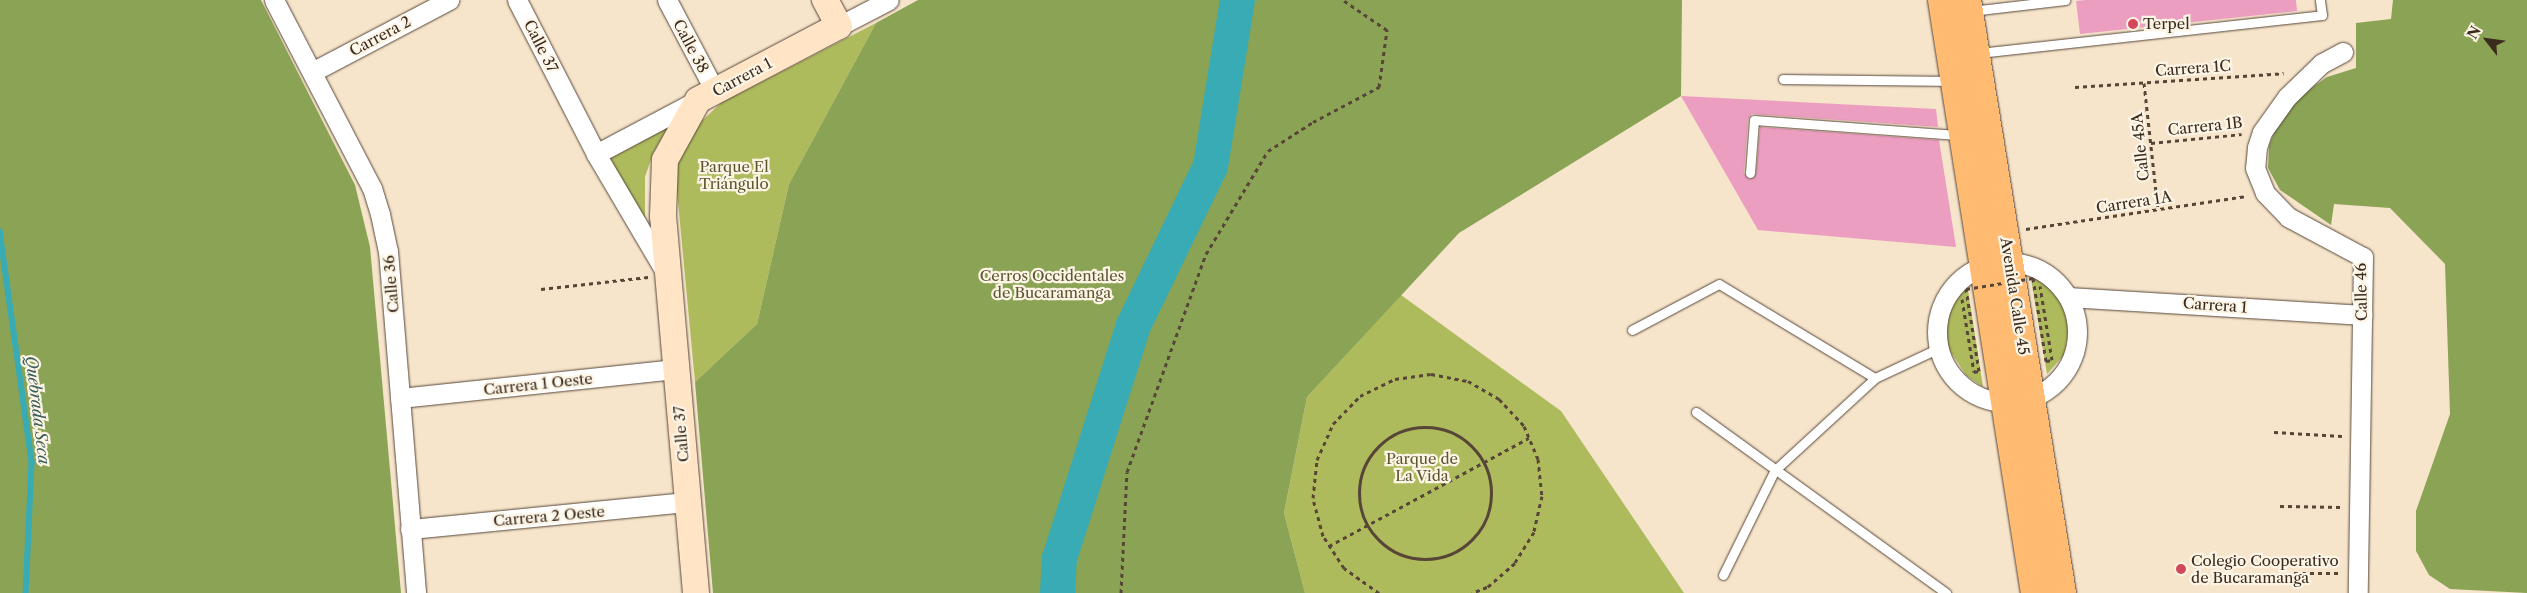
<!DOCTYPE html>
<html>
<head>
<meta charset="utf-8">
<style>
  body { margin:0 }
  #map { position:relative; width:2527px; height:593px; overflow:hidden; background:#f6e4cb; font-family:"Libre Caslon Text",serif }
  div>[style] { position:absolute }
  .green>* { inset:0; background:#aebb5d }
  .forest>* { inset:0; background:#8aa354 }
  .stream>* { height:5.5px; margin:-2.75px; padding:0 2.75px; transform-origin:2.75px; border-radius:2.75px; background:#39abb4 }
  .river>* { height:35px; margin:-17.5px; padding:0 17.5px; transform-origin:17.5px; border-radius:17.5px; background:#39abb4 }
  .building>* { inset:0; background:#ec9ec0 }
  .path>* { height:3px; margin-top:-1.5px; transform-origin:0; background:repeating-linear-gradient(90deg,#574638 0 4px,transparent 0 8px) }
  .path>.ring { margin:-1.5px; padding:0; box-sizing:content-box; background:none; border:3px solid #574638; border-radius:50% }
  .roads { filter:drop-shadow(0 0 1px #574638) drop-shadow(0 0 1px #574638) }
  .lane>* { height:9px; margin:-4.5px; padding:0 4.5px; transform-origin:4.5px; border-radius:4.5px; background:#fff }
  .street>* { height:19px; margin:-9.5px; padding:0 9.5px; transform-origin:9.5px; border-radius:9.5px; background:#fff }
  .street>.ring { margin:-9.5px; padding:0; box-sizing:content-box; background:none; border:19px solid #fff; border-radius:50% }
  .secondary>* { height:26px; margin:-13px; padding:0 13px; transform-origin:13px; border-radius:13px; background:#ffe4c6 }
  .primary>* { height:28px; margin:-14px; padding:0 14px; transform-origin:14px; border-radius:14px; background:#ffbb71 }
  .path-bridge>* { height:3px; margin-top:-1.5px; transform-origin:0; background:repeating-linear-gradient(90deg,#574638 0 4px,transparent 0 8px) }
  .dots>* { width:14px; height:14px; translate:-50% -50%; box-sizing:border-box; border:2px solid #fcf5e5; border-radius:50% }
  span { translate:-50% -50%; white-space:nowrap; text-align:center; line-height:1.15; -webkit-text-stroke:4.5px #fcf5e5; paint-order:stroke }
  .poi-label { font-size:15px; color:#3b2a1e }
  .left { translate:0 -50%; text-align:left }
  .street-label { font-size:15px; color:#3b2a1e }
  .park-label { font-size:15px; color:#5e5631 }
  .water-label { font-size:16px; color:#3a5e5a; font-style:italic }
  .north { position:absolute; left:2462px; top:15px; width:50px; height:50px; -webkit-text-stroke:4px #fcf5e5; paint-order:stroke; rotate:300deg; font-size:14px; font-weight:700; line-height:20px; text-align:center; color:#3b2a1e }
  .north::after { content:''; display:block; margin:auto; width:18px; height:22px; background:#3b2a1e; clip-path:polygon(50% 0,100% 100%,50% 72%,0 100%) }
</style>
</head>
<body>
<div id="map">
  <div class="green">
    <i style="clip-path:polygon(876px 23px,789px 184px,757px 324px,695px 382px,677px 191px,678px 163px,692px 130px,721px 103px)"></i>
    <i style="clip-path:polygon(668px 127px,654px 151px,645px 177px,645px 219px,608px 160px)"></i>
    <i style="clip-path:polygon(2030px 273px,2055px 290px,2065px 307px,2069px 329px,2064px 355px,2047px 374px)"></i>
    <i style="clip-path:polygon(1967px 284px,1983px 387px,1966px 375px,1944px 342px,1944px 324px,1949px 305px)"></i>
    <i style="clip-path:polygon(1401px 295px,1561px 411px,1684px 593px,1305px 593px,1284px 513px,1307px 397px)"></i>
  </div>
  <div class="forest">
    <i style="clip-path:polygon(0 0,261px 0,355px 185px,370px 247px,401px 593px,0 593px)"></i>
    <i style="clip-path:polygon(918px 0,1682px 0,1681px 96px,1459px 233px,1307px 397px,1284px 513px,1305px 593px,713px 593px,695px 382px,757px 324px,789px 184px,876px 23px)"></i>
    <i style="clip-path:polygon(2393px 0,2527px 0,2527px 593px,2450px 589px,2429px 575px,2416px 551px,2416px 511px,2450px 414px,2445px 264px,2390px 208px,2334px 204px,2331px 225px,2280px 190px,2268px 168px,2269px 146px,2278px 122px,2304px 93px,2327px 77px,2356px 68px,2356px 23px,2391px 19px)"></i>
  </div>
  <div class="stream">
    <i style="left:0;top:231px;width:234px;rotate:82.1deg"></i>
    <i style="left:32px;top:463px;width:130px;rotate:92.6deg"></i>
  </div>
  <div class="river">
    <i style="left:1057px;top:593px;width:35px;rotate:-87deg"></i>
    <i style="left:1059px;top:558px;width:244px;rotate:-72.4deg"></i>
    <i style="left:1133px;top:325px;width:177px;rotate:-64.2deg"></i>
    <i style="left:1210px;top:166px;width:168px;rotate:-80.8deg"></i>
  </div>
  <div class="building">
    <i style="clip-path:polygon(2086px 0,2296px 0,2297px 11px,2080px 34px,2076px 1px)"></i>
    <i style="clip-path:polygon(1681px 96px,1936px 109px,1938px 127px,1752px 114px,1748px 120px,1744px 173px,1749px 179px,1756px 174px,1760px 127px,1939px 140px,1956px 247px,1758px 230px)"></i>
  </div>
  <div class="path">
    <i style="left:2144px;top:83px;width:127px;rotate:83.7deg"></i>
    <i style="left:2075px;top:87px;width:209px;rotate:-3.8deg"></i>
    <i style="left:2151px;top:143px;width:91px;rotate:-5.6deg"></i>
    <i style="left:2026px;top:229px;width:223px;rotate:-8.5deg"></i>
    <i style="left:541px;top:289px;width:108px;rotate:-6.4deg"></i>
    <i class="ring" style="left:1359px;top:427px;width:129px;height:129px"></i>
    <i style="left:2274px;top:432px;width:68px;rotate:3.4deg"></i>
    <i style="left:2280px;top:506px;width:61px;rotate:0.9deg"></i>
    <i style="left:1329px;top:546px;width:227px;rotate:-28.4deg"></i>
    <i style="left:2294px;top:573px;width:46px"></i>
    <i style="left:1121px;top:593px;width:121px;rotate:-87.2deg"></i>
    <i style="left:1127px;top:472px;width:232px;rotate:-70.1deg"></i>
    <i style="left:1206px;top:254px;width:120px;rotate:-59deg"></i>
    <i style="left:1268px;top:151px;width:54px;rotate:-32.8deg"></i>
    <i style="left:1313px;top:122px;width:75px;rotate:-27.9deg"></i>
    <i style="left:1379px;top:87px;width:58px;rotate:-82deg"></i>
    <i style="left:1387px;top:30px;width:53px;rotate:-145.7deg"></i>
    <i style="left:1379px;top:593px;width:43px;rotate:-144.5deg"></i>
    <i style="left:1344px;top:568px;width:38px;rotate:-123deg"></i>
    <i style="left:1323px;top:536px;width:39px;rotate:-105deg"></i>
    <i style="left:1313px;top:498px;width:38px;rotate:-84deg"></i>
    <i style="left:1317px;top:460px;width:39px;rotate:-66deg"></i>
    <i style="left:1333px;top:424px;width:39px;rotate:-46deg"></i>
    <i style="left:1360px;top:396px;width:39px;rotate:-26deg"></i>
    <i style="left:1395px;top:379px;width:36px;rotate:-8deg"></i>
    <i style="left:1431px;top:374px;width:38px;rotate:11deg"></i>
    <i style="left:1468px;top:381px;width:36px;rotate:30deg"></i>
    <i style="left:1499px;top:399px;width:37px;rotate:47deg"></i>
    <i style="left:1524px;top:426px;width:36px;rotate:67deg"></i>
    <i style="left:1538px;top:459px;width:37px;rotate:84deg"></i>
    <i style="left:1542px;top:496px;width:37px;rotate:103deg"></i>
    <i style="left:1534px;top:532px;width:36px;rotate:122deg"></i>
    <i style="left:1515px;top:563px;width:37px;rotate:139deg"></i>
    <i style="left:1487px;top:587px;width:16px;rotate:158deg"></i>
  </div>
  <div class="roads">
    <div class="lane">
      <i style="left:1971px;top:11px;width:95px;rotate:-6.7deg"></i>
      <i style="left:1979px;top:53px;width:345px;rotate:-6.3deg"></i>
      <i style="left:2322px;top:15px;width:15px;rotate:-98deg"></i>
      <i style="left:1783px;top:79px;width:169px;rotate:0.7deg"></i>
      <i style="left:1750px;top:173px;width:53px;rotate:-85.7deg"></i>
      <i style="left:1754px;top:120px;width:207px;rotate:4.2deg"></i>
      <i style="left:1632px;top:330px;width:98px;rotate:-27.9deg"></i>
      <i style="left:1719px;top:284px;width:182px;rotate:31.1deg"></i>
      <i style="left:1875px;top:378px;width:71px;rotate:-25.1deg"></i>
      <i style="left:1696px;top:412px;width:309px;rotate:35.9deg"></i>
      <i style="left:1723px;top:575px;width:117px;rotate:-63.7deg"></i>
      <i style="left:1775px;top:470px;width:136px;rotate:-42.6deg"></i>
    </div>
    <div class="street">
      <i style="left:274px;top:0;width:212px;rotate:62.5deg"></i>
      <i style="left:372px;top:188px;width:27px;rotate:73deg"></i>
      <i style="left:380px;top:214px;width:38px;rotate:78deg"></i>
      <i style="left:388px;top:251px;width:343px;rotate:85.3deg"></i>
      <i style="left:517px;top:0;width:173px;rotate:62.8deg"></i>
      <i style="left:596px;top:154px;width:138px;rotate:59.5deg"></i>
      <i style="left:667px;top:0;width:103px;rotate:62.2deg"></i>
      <i style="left:839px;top:26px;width:56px;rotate:-27.5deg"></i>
      <i style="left:2343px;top:52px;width:24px;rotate:152deg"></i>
      <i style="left:2322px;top:63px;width:49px;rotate:135.8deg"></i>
      <i style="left:2287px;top:97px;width:43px;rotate:125.5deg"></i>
      <i style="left:2262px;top:132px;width:16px;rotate:108deg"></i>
      <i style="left:2257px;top:147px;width:21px;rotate:95deg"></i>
      <i style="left:2255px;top:168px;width:27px;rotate:68deg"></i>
      <i style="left:2265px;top:193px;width:33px;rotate:46deg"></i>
      <i style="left:2288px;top:217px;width:85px;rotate:28.1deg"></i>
      <i style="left:2363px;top:257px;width:336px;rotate:90.9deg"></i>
      <i style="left:312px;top:72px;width:155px;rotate:-27.7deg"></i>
      <i style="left:596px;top:154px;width:115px;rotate:-27.9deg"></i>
      <i class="ring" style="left:1937px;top:262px;width:121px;height:121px"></i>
      <i style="left:2069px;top:297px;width:294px;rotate:3.5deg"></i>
      <i style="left:400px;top:398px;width:277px;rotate:-6deg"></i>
      <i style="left:410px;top:529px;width:278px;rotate:-5.6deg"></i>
    </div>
    <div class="secondary">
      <i style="left:696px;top:593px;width:378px;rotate:-95deg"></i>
      <i style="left:663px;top:216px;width:56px;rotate:-88deg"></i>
      <i style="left:665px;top:160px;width:68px;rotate:-61.2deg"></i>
      <i style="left:698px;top:100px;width:159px;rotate:-27.7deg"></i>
      <i style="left:839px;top:26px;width:30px;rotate:-118deg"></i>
    </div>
    <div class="primary">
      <i style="left:1942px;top:0;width:600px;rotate:81.09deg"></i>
      <i style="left:1967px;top:0;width:601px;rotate:80.9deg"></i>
    </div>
  </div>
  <div class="path-bridge">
    <i style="left:1962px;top:299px;width:74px;rotate:80.7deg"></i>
    <i style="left:1974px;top:372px;width:5px;rotate:-11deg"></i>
    <i style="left:1979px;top:371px;width:83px;rotate:-99deg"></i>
    <i style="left:1966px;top:289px;width:68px;rotate:-9.3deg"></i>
    <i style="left:2033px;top:278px;width:84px;rotate:81.1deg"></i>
    <i style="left:2046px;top:361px;width:6px;rotate:-9deg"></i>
    <i style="left:2052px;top:360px;width:75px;rotate:-99.2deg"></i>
  </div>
  <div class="dots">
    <i style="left:2133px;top:24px;background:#d1495b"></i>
    <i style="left:2181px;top:569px;background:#d1495b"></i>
  </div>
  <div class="poi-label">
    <span class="left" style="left:2143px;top:24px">Terpel</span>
    <span class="left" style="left:2191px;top:569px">Colegio Cooperativo<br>de Bucaramanga</span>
  </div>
  <div class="street-label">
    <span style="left:380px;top:36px;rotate:-28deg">Carrera 2</span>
    <span style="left:541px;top:46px;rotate:63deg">Calle 37</span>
    <span style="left:691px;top:46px;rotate:62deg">Calle 38</span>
    <span style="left:2193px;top:68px;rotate:-4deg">Carrera 1C</span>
    <span style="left:742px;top:77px;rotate:-28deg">Carrera 1</span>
    <span style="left:2205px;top:126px;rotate:-6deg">Carrera 1B</span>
    <span style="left:2140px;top:147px;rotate:-96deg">Calle 45A</span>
    <span style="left:2134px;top:202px;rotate:-9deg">Carrera 1A</span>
    <span style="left:391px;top:284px;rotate:-95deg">Calle 36</span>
    <span style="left:2361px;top:292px;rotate:-91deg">Calle 46</span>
    <span style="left:2015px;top:296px;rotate:81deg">Avenida Calle 45</span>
    <span style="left:2215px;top:305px;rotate:4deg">Carrera 1</span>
    <span style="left:538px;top:384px;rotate:-6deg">Carrera 1 Oeste</span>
    <span style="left:681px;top:434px;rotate:-95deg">Calle 37</span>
    <span style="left:549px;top:516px;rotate:-5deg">Carrera 2 Oeste</span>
  </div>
  <div class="park-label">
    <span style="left:734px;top:175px">Parque El<br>Triángulo</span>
    <span style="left:1052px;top:284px">Cerros Occidentales<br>de Bucaramanga</span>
    <span style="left:1422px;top:467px">Parque de<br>La Vida</span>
  </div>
  <div class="water-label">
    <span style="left:38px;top:410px;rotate:83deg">Quebrada Seca</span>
  </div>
  <div class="north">N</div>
</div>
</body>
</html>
